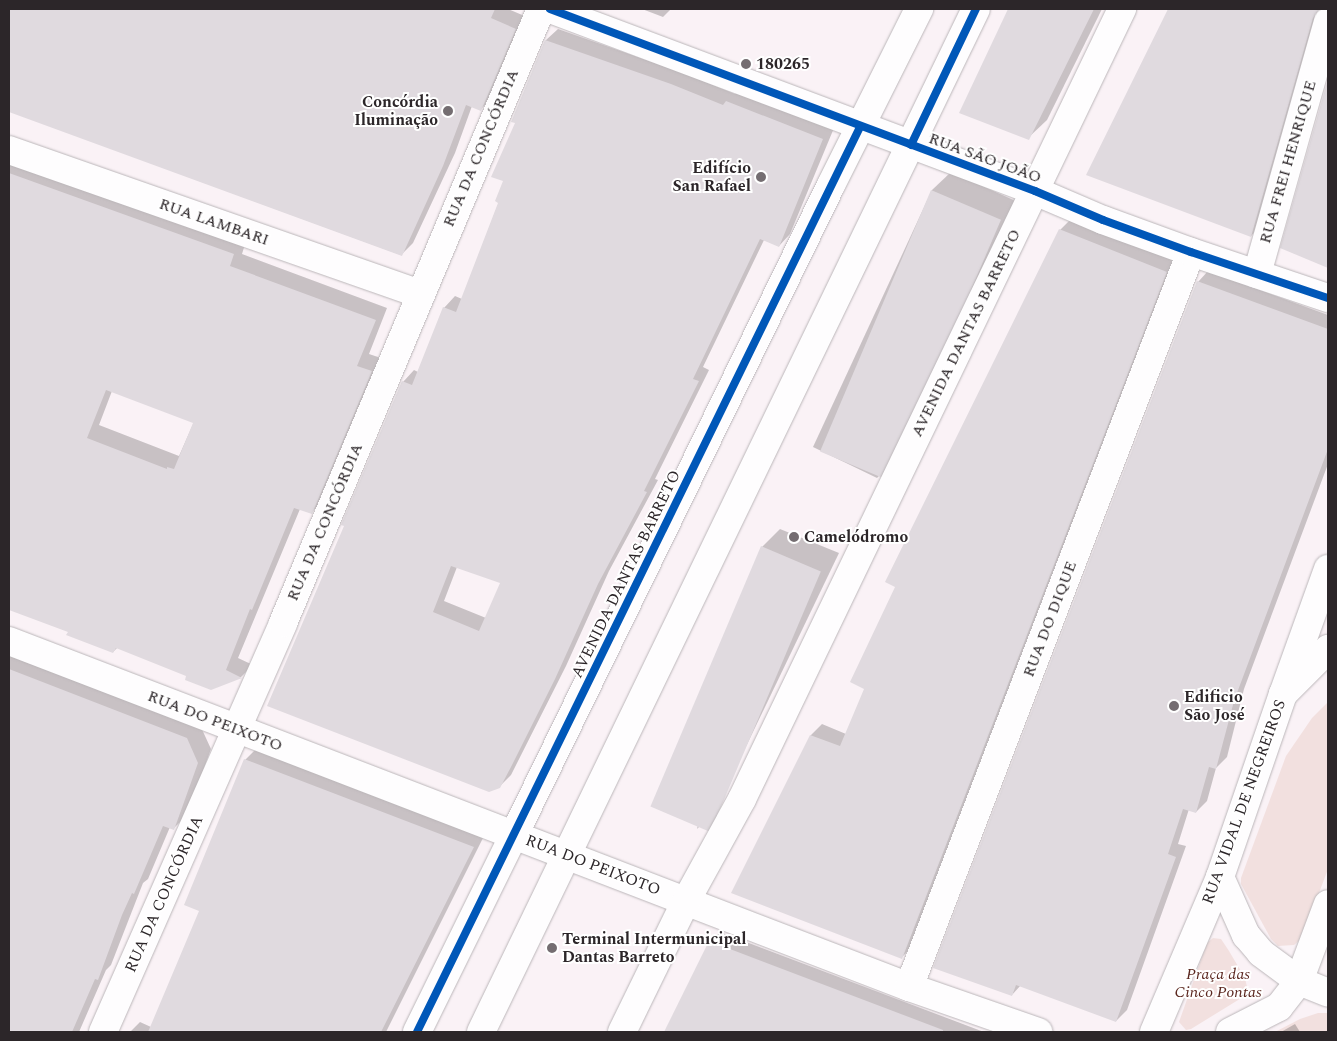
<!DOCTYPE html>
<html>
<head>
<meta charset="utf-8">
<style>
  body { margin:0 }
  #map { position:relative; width:1337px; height:1041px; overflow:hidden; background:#faf2f6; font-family:Spectral,serif }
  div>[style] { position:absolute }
  .green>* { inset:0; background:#f2e0df }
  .shadow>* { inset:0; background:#0003 }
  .building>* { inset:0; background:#e0dadf; transform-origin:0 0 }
  .roads { filter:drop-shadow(0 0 1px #bbb6b9) drop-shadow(0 0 1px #bbb6b9) }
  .street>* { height:28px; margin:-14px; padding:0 14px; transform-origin:14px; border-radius:14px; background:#fefdfe }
  .secondary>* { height:28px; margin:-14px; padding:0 14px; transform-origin:14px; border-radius:14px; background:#fefdfe }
  .cycleway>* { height:8px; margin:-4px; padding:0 4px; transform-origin:4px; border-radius:4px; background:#0057b8 }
  .dots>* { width:14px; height:14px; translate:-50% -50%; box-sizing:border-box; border:2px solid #fff; border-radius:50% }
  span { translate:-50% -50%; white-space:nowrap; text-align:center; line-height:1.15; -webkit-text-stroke:4px #fff; paint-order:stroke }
  .poi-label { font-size:16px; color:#2c2629; font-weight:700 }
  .left { translate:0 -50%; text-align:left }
  .right { translate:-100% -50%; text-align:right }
  .street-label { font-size:16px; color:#2c2629 }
  .park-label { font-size:16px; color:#5b271f; font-style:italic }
  .frame { position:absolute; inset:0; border:10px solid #2c2629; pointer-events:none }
</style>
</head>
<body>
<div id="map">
  <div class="green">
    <i style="clip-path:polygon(1328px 702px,1328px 869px,1302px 938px,1294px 945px,1278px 946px,1271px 939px,1241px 884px,1241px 878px,1286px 756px,1312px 718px)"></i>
    <i style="clip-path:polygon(1213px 938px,1221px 939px,1229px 951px,1245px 978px,1247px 987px,1243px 997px,1191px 1029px,1186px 1030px,1179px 1022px,1207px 943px)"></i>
    <i style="clip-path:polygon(1318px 1013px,1328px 1013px,1328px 1032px,1275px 1032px,1300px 1019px)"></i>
  </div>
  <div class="shadow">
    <i style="clip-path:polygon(9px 9px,508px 9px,527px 17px,493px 97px,481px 109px,472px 106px,455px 153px,413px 243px,401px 255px,9px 111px)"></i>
    <i style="clip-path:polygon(642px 9px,671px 9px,663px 17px)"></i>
    <i style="clip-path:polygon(1009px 9px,1102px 9px,1047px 120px,1028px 138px,961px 113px)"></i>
    <i style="clip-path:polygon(1170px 9px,1321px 9px,1260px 227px,1251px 236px,1088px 174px)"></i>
    <i style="clip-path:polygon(evenodd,558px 29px,683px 73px,735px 94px,738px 90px,834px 128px,790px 234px,779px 246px,764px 240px,703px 367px,709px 370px,655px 479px,658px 480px,609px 571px,566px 666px,511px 775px,499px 787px,346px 525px,403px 382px,414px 370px,418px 372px,444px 308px,455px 296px,462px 299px,499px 202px,517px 123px,546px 40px,558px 29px,457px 567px,502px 582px,486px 618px,444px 601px,457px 567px)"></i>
    <i style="clip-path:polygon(1328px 83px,1328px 265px,1282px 248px)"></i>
    <i style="clip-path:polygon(evenodd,9px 156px,246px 241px,242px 254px,387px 308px,369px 354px,384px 359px,324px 500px,311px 513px,300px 509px,238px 658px,253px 665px,241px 677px,211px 689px,188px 675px,118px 647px,113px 652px,70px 632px,9px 609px,9px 156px,112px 391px,194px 422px,179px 456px,99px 425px,112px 391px)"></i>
    <i style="clip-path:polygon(951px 172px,1018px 202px,895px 460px,877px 478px,813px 447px,932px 190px)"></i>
    <i style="clip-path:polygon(1071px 219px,1177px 261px,914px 945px,903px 956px,733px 893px,811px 735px,822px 724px,846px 734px,1060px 230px)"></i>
    <i style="clip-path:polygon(1208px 271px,1328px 315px,1328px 464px,1244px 689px,1227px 757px,1216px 768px,1207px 801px,1196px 812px,1189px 809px,1178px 844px,1186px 846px,1127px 1010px,1116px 1021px,1021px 985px,1012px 995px,1198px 282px)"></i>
    <i style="clip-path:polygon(780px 529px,839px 553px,715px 811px,697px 829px,762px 547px)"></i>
    <i style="clip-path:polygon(9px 651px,200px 725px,211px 749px,187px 815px,173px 829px,170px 827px,148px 879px,143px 883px,111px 965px,106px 970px,79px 1032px,9px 1032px)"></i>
    <i style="clip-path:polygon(256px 749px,484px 836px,386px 1032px,130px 1032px,140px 1022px,151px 1027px,200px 911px,245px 760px)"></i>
    <i style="clip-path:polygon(720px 932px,984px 1032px,666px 1032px,710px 942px)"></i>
    <i style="clip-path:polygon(1295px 1024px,1300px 1032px,1281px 1032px)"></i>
  </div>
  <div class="building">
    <i style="clip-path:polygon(9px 9px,495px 9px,491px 18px,516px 29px,481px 111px,466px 105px,443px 166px,402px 256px,9px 112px)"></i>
    <i style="clip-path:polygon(1008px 9px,1094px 9px,1029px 140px,959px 113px)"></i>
    <i style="clip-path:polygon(1168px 9px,1321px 9px,1313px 18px,1251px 237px,1086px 175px)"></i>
    <i style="clip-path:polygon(evenodd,545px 40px,671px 84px,723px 105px,726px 101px,823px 139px,779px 247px,760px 239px,693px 379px,699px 381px,644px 491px,647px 492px,598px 584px,555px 679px,512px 765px,500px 788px,489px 792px,267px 706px,344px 526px,341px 525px,402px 381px,412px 385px,443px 307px,456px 312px,498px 203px,495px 201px,503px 181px,491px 177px,515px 123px,511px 122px,545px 40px,451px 566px,500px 583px,479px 631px,433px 612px,451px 566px)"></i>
    <i style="clip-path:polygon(1328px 79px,1328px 268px,1280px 248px)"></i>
    <i style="clip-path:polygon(evenodd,9px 173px,234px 254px,230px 266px,376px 320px,357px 366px,372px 371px,312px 514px,294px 508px,252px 610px,250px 609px,226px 670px,242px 678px,211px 690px,185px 680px,186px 676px,116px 648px,113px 653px,66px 635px,68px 632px,9px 610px,9px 173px,106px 390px,193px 423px,174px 469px,167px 467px,167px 469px,87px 438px,106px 390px)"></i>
    <i style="left:931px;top:190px;width:76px;height:284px;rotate:23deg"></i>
    <i style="clip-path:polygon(1059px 229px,1167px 272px,902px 959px,731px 893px,810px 735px,840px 746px,864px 689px,850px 682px,895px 587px,885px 582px)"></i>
    <i style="clip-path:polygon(1197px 281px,1328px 329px,1328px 449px,1234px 701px,1216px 769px,1209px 767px,1196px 813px,1183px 809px,1168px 854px,1176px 857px,1116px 1022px,1016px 985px,1012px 996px,933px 968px)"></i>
    <i style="left:761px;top:546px;width:65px;height:283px;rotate:23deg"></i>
    <i style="clip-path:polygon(9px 669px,187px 738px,198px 763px,174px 830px,163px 826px,134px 894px,132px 893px,122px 915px,98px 980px,95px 979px,72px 1032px,9px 1032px)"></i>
    <i style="clip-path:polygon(244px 759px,474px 847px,381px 1032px,148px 1032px,199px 911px,184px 905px)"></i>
    <i style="clip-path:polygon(709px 941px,943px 1030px,943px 1032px,664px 1032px)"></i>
  </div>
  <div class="roads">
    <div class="street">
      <i style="left:1257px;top:274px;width:262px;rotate:-74.3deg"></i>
      <i style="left:1283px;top:694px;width:133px;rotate:-70.2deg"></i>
      <i style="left:514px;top:835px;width:723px;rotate:-64deg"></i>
      <i style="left:831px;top:185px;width:197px;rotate:-63.4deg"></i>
      <i style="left:909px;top:987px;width:787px;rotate:-69.01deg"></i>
    </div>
    <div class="secondary">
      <i style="left:550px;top:9px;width:518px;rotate:20.57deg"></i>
      <i style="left:1035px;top:191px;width:74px;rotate:23.1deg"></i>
      <i style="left:1103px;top:220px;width:94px;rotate:20deg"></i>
      <i style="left:1191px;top:252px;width:145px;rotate:18.6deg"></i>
      <i style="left:9px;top:150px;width:435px;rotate:19.3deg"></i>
      <i style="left:9px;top:641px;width:964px;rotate:21.03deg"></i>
      <i style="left:909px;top:987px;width:137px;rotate:19.2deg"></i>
      <i style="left:1220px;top:877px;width:64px;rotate:65.9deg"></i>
      <i style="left:1246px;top:935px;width:23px;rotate:50deg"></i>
      <i style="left:1261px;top:953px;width:47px;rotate:36.4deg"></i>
      <i style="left:1299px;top:981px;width:31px;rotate:22deg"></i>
      <i style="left:103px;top:1032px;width:447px;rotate:-66.2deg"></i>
      <i style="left:283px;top:623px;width:666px;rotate:-67.21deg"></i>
      <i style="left:417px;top:1032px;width:220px;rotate:-63.8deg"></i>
      <i style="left:481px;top:1032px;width:1136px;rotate:-64.18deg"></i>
      <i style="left:622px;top:1032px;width:146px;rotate:-64deg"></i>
      <i style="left:686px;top:901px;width:116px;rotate:-61.2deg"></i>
      <i style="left:742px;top:799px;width:877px;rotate:-64.31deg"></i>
      <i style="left:1154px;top:1032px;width:168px;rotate:-66.9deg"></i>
      <i style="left:1220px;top:877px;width:194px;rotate:-71deg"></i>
      <i style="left:1283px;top:694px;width:64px;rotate:-45deg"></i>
      <i style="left:1230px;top:1032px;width:55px;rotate:-27deg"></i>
      <i style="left:1279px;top:1007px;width:33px;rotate:-52deg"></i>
      <i style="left:1299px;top:981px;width:82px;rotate:-69.4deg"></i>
    </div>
  </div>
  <div class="cycleway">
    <i style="left:550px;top:9px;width:518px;rotate:20.57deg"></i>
    <i style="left:1035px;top:191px;width:74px;rotate:23.1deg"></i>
    <i style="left:1103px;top:220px;width:94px;rotate:20deg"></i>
    <i style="left:1191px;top:252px;width:145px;rotate:18.6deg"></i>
    <i style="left:911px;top:145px;width:151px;rotate:-64.5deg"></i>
    <i style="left:417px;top:1032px;width:1008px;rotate:-63.92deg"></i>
  </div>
  <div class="dots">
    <i style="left:746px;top:64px;background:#746d71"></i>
    <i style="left:448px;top:111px;background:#746d71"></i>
    <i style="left:761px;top:177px;background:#746d71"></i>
    <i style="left:794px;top:537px;background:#746d71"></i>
    <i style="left:1174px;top:706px;background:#746d71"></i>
    <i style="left:552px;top:948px;background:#746d71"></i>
  </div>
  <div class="poi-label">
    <span class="left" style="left:756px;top:64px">180265</span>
    <span class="right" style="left:438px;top:111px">Concórdia<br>Iluminação</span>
    <span class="right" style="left:751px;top:177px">Edifício<br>San Rafael</span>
    <span class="left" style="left:804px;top:537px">Camelódromo</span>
    <span class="left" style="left:1184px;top:706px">Edificio<br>São José</span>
    <span class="left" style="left:562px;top:948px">Terminal Intermunicipal<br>Dantas Barreto</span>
  </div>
  <div class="street-label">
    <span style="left:481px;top:148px;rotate:-67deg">RUA DA CONCÓRDIA</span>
    <span style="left:985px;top:158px;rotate:20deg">RUA SÃO JOÃO</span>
    <span style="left:1288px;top:162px;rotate:-74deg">RUA FREI HENRIQUE</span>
    <span style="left:214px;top:222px;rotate:19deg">RUA LAMBARI</span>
    <span style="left:966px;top:333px;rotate:-64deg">AVENIDA DANTAS BARRETO</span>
    <span style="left:325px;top:522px;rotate:-67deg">RUA DA CONCÓRDIA</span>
    <span style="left:626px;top:574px;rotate:-64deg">AVENIDA DANTAS BARRETO</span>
    <span style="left:1050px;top:619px;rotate:-69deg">RUA DO DIQUE</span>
    <span style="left:215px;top:721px;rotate:21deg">RUA DO PEIXOTO</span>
    <span style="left:1244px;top:802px;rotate:-70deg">RUA VIDAL DE NEGREIROS</span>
    <span style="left:593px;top:865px;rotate:21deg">RUA DO PEIXOTO</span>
    <span style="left:164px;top:894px;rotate:-66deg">RUA DA CONCÓRDIA</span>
  </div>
  <div class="park-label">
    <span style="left:1218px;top:983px">Praça das<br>Cinco Pontas</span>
  </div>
  <div class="frame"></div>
</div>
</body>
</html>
